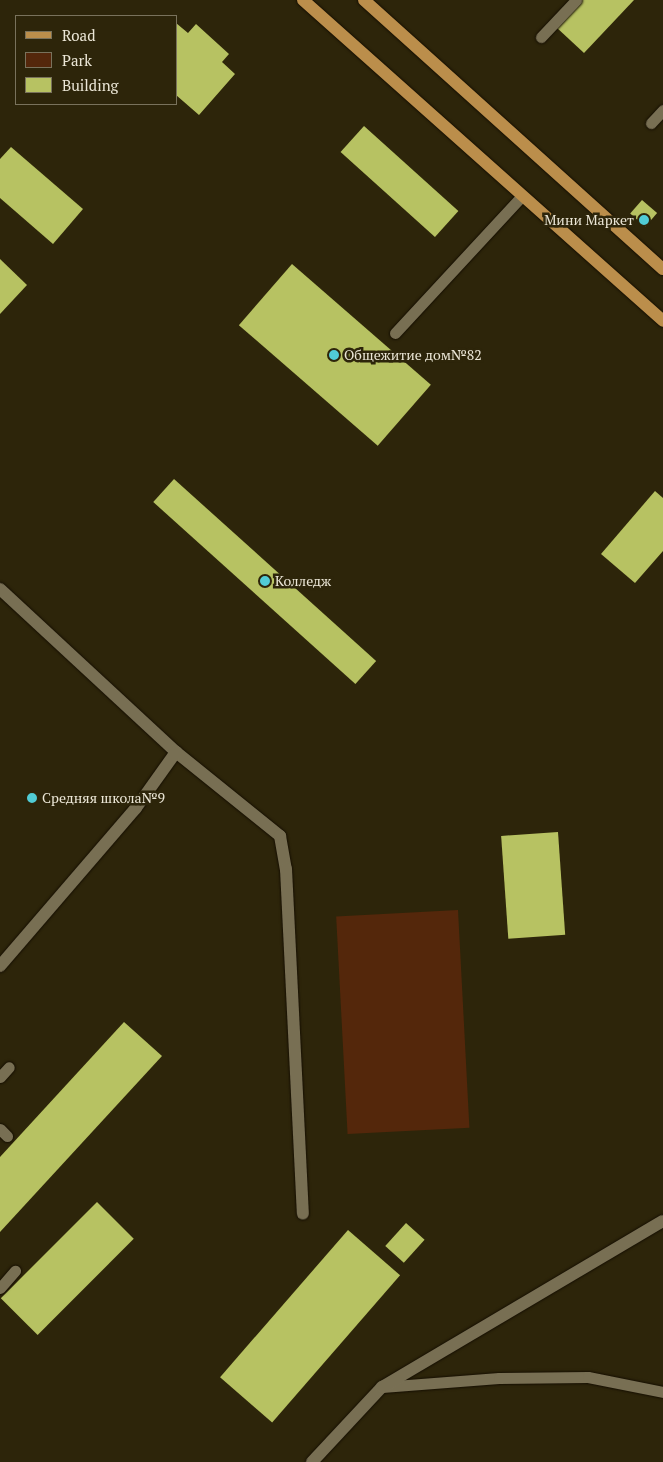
<!DOCTYPE html>
<html>
<head>
<meta charset="utf-8">
<style>
  body { margin:0 }
  #map { position:relative; width:663px; height:1462px; overflow:hidden; background:#2d250a; font-family:"PT Serif",serif }
  div>[style] { position:absolute }
  .green>* { inset:0; background:#54270b; transform-origin:0 0 }
  .building>* { inset:0; background:#b7c262; transform-origin:0 0 }
  .roads { filter:drop-shadow(0 0 1px #150e00) drop-shadow(0 0 1px #150e00) }
  .service>* { height:11px; margin:-5.5px; padding:0 5.5px; transform-origin:5.5px; border-radius:5.5px; background:#786f53 }
  .minor>* { height:12px; margin:-6px; padding:0 6px; transform-origin:6px; border-radius:6px; background:#786f53 }
  .tertiary>* { height:12px; margin:-6px; padding:0 6px; transform-origin:6px; border-radius:6px; background:#786f53 }
  .primary>* { height:12px; margin:-6px; padding:0 6px; transform-origin:6px; border-radius:6px; background:#bb8e4b }
  .dots>* { width:14px; height:14px; translate:-50% -50%; box-sizing:border-box; border:2px solid #2d250a; border-radius:50% }
  span { translate:-50% -50%; white-space:nowrap; text-align:center; line-height:1.15; -webkit-text-stroke:5px #2d250a; paint-order:stroke }
  .poi-label { font-size:14px; color:#ebe6d6 }
  .right { translate:-100% -50%; text-align:right }
  .left { translate:0 -50%; text-align:left }
  .legend { position:absolute; left:15px; top:15px; width:162px; height:90px; box-sizing:border-box; background:#2d250a; border:1px solid #79725c; margin:0; padding:6px 9px; list-style:none; font-size:15px; color:#ebe6d6 }
  .legend li { display:flex; align-items:center; gap:10px; height:25px }
  .legend b { width:25px; border:1px solid #79725c }
</style>
</head>
<body>
<div id="map">
  <div class="green">
    <i style="left:458px;top:910px;width:218px;height:122px;rotate:87deg"></i>
  </div>
  <div class="building">
    <i style="clip-path:polygon(581px 0,634px 0,584px 53px,556px 27px)"></i>
    <i style="clip-path:polygon(176px 23px,188px 33px,196px 24px,229px 54px,222px 62px,235px 74px,199px 115px,176px 95px)"></i>
    <i style="left:364px;top:126px;width:127px;height:35px;rotate:42deg"></i>
    <i style="clip-path:polygon(11px 147px,83px 209px,53px 244px,0 198px,0 159px)"></i>
    <i style="left:642px;top:200px;width:20px;height:18px;rotate:41deg"></i>
    <i style="clip-path:polygon(0 259px,27px 285px,0 314px)"></i>
    <i style="left:292px;top:264px;width:184px;height:81px;rotate:41deg"></i>
    <i style="left:174px;top:479px;width:272px;height:31px;rotate:42deg"></i>
    <i style="clip-path:polygon(655px 491px,663px 498px,663px 551px,635px 583px,601px 554px)"></i>
    <i style="left:558px;top:832px;width:103px;height:57px;rotate:86deg"></i>
    <i style="clip-path:polygon(124px 1022px,162px 1056px,0 1232px,0 1157px)"></i>
    <i style="left:97px;top:1202px;width:52px;height:136px;rotate:45deg"></i>
    <i style="left:406px;top:1223px;width:25px;height:31px;rotate:42deg"></i>
    <i style="left:348px;top:1230px;width:69px;height:195px;rotate:41deg"></i>
  </div>
  <div class="roads">
    <div class="service">
      <i style="left:541px;top:37px;width:51px;rotate:-46.6deg"></i>
      <i style="left:651px;top:123px;width:18px;rotate:-47deg"></i>
      <i style="left:395px;top:333px;width:187px;rotate:-47.2deg"></i>
      <i style="left:0;top:1077px;width:13px;rotate:-48deg"></i>
      <i style="left:0;top:1129px;width:10px;rotate:45deg"></i>
      <i style="left:0;top:1288px;width:23px;rotate:-49deg"></i>
      <i style="left:382px;top:1387px;width:117px;rotate:-4.4deg"></i>
      <i style="left:499px;top:1378px;width:89px;rotate:-0.6deg"></i>
      <i style="left:588px;top:1377px;width:76px;rotate:11.3deg"></i>
    </div>
    <div class="minor">
      <i style="left:0;top:589px;width:240px;rotate:42.8deg"></i>
      <i style="left:176px;top:752px;width:134px;rotate:38.9deg"></i>
      <i style="left:280px;top:836px;width:34px;rotate:80deg"></i>
      <i style="left:286px;top:869px;width:345px;rotate:87.2deg"></i>
      <i style="left:0;top:966px;width:208px;rotate:-49.3deg"></i>
      <i style="left:136px;top:808px;width:69px;rotate:-54.5deg"></i>
    </div>
    <div class="tertiary">
      <i style="left:312px;top:1462px;width:103px;rotate:-47deg"></i>
      <i style="left:382px;top:1387px;width:326px;rotate:-30.6deg"></i>
    </div>
    <div class="primary">
      <i style="left:303px;top:0;width:482px;rotate:41.7deg"></i>
      <i style="left:364px;top:0;width:402px;rotate:42deg"></i>
    </div>
  </div>
  <div class="dots">
    <i style="left:644px;top:220px;background:#51ccd5"></i>
    <i style="left:334px;top:355px;background:#51ccd5"></i>
    <i style="left:265px;top:581px;background:#51ccd5"></i>
    <i style="left:32px;top:798px;background:#51ccd5"></i>
  </div>
  <div class="poi-label">
    <span class="right" style="left:634px;top:220px">Мини Маркет</span>
    <span class="left" style="left:344px;top:355px">Общежитие дом№82</span>
    <span class="left" style="left:275px;top:581px">Колледж</span>
    <span class="left" style="left:42px;top:798px">Средняя школа№9</span>
  </div>
  <ul class="legend">
  <li><b style="height:6px;background:#bb8e4b"></b>Road</li>
  <li><b style="height:14px;background:#54270b"></b>Park</li>
  <li><b style="height:14px;background:#b7c262"></b>Building</li>
  </ul>
</div>
</body>
</html>
